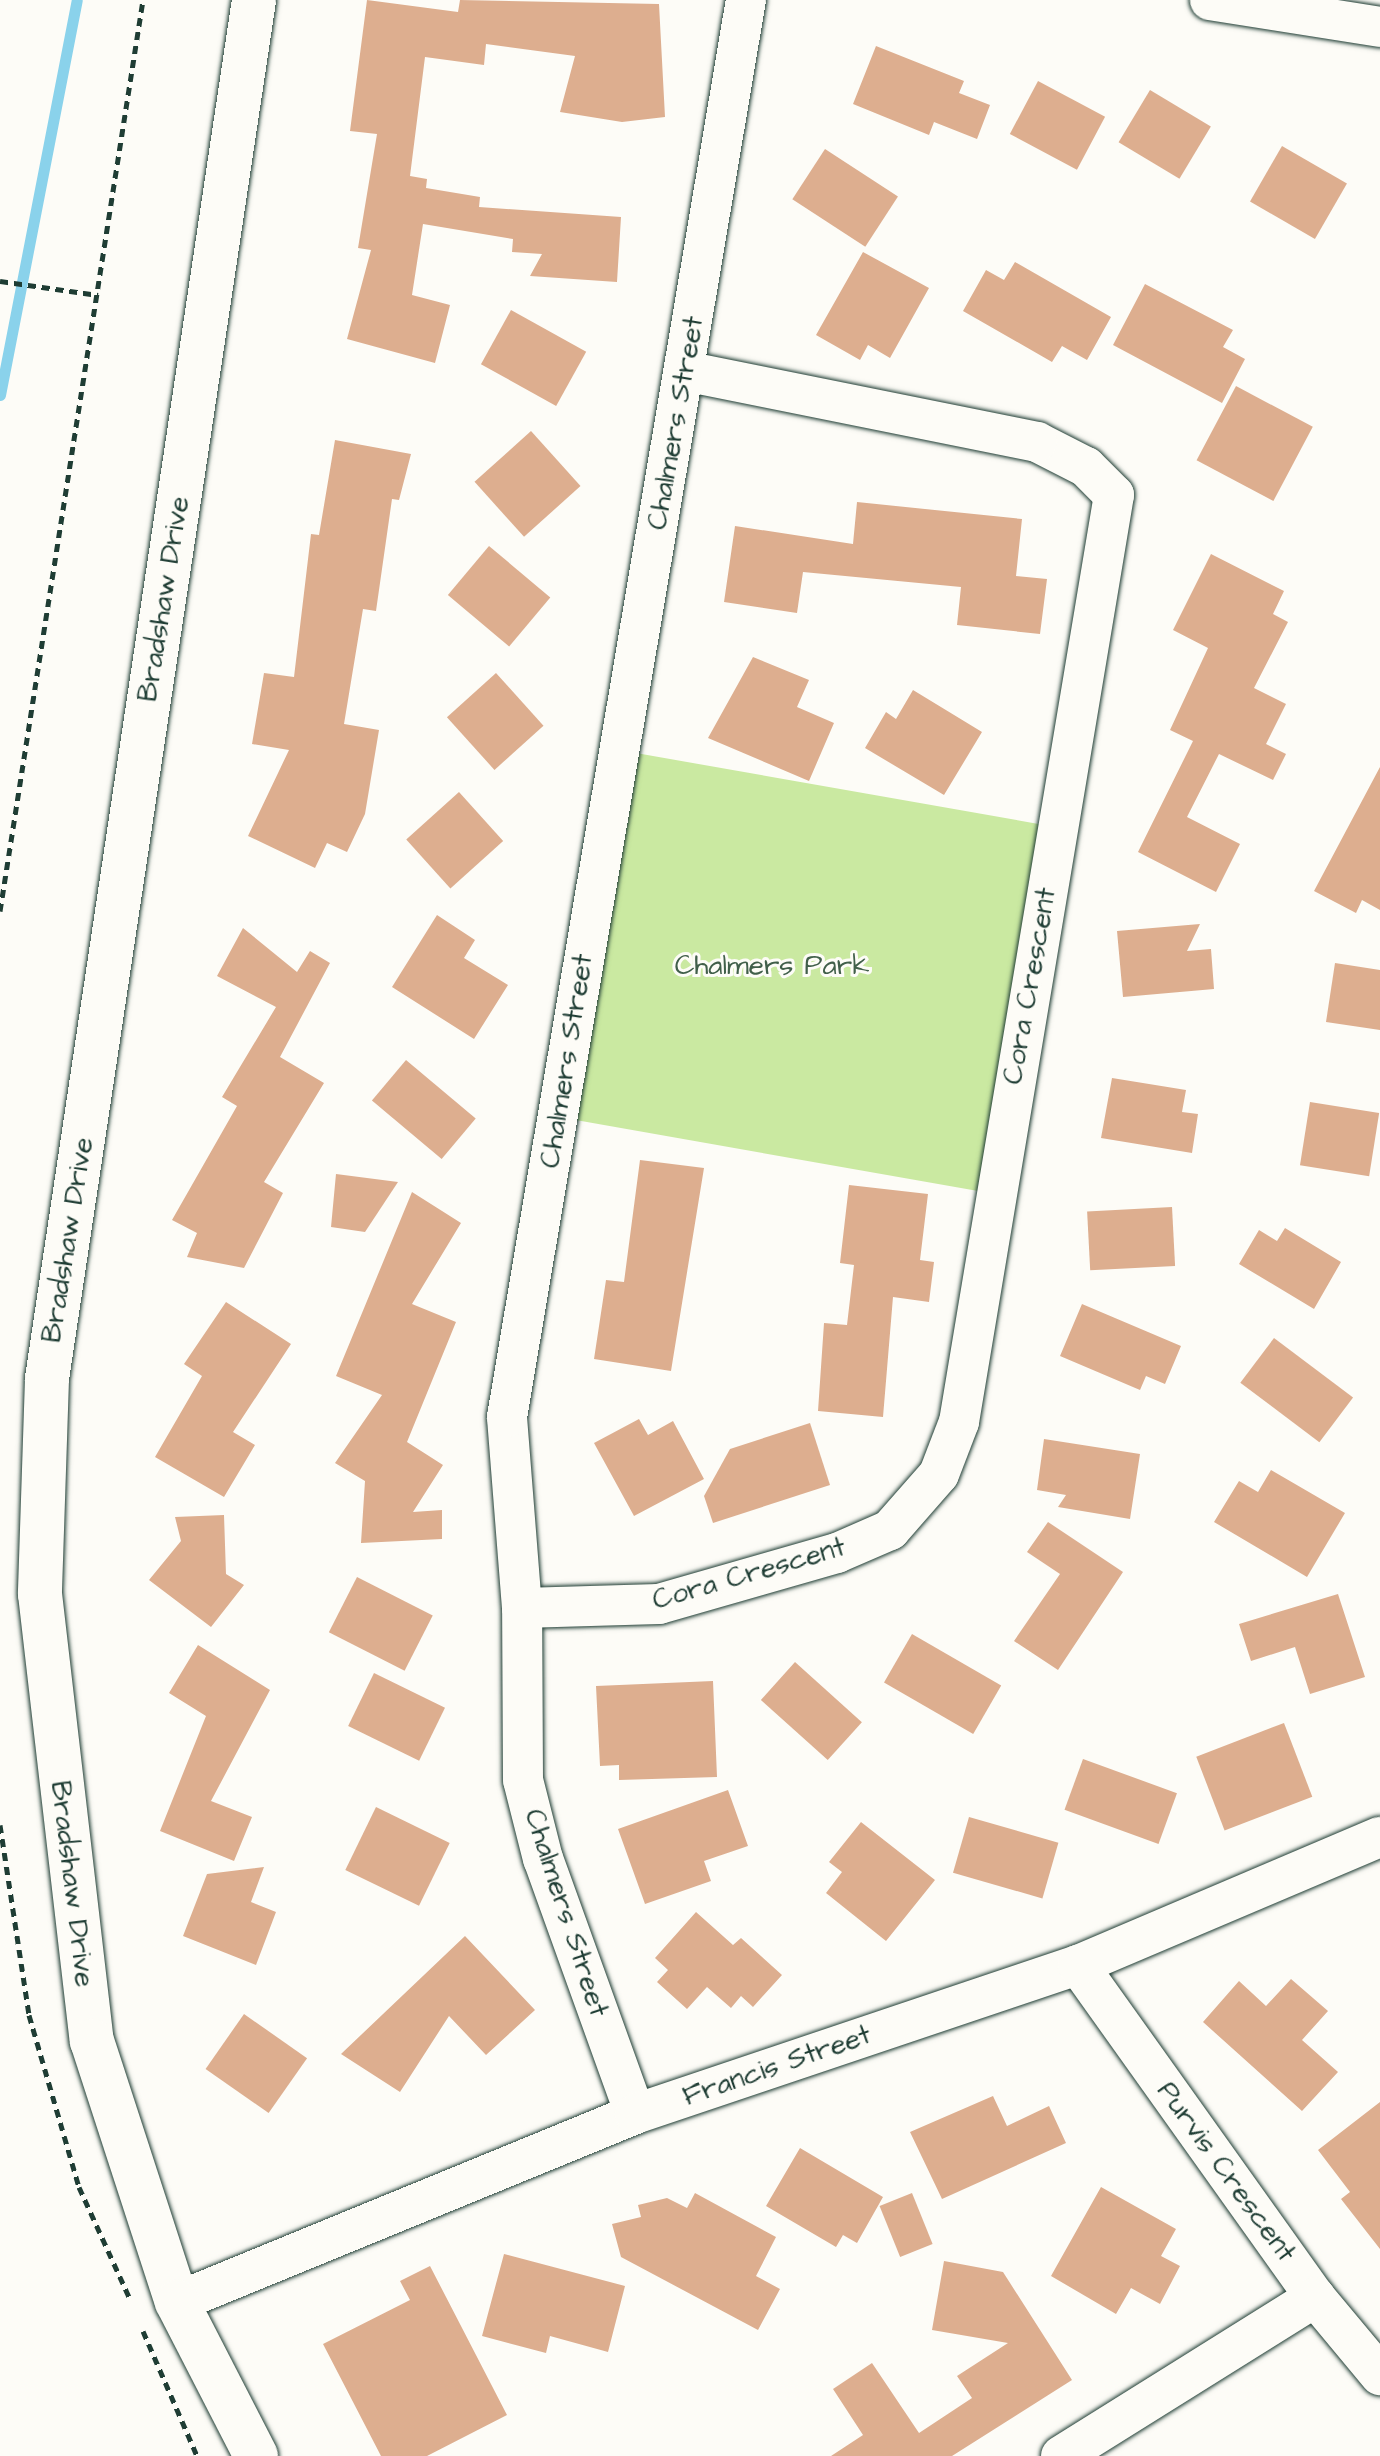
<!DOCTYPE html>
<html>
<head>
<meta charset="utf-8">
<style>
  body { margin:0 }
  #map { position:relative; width:1380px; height:2456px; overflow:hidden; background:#fdfcf7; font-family:"Architects Daughter",sans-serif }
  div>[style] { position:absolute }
  .green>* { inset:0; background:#cae9a1; transform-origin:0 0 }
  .stream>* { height:11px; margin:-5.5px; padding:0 5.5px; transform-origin:5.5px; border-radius:5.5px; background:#8ad2eb }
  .building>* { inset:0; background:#ddae8f; transform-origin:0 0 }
  .path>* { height:5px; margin-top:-2.5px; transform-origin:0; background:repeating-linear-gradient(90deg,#1f3d34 0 8px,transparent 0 14px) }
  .roads { filter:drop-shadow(0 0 2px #1f3d34) drop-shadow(0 0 2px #1f3d34) }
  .minor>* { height:40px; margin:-20px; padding:0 20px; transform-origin:20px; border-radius:20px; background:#fdfcf7 }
  .tertiary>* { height:44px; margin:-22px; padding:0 22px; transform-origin:22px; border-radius:22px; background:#fdfcf7 }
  span { translate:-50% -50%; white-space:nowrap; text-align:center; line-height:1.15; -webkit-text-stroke:6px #fdfcf7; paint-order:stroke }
  .street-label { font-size:28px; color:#1f3d34 }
  .park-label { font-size:28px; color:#415f4a }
</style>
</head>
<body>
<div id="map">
  <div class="green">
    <i style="left:619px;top:750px;width:446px;height:372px;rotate:10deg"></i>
  </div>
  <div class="stream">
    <i style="left:0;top:395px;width:402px;rotate:-79deg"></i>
  </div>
  <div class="building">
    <i style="clip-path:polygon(367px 0,458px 12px,460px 0,659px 4px,665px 117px,622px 122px,560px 112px,575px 56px,486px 44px,484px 65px,425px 57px,410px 176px,427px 179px,426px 188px,480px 197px,479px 207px,621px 217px,617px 282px,530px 276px,542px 254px,512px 252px,513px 239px,423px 224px,412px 295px,450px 305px,435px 363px,347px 339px,371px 250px,358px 248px,377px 134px,350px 131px)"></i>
    <i style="clip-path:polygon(876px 46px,964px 81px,959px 93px,990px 105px,977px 139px,934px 122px,929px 135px,853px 104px)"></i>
    <i style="left:1038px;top:81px;width:76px;height:60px;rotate:28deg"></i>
    <i style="left:1150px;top:90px;width:71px;height:61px;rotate:31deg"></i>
    <i style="left:1282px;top:146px;width:75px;height:64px;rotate:30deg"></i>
    <i style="left:825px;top:149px;width:87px;height:60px;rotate:33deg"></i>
    <i style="clip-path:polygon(863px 252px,929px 288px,890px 358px,868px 345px,860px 360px,816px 335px)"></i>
    <i style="clip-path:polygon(1015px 262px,1111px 317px,1087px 360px,1062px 346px,1052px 362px,963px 311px,986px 270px,1004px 280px)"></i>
    <i style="clip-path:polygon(1145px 284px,1233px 330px,1223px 347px,1245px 359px,1222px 403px,1113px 345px)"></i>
    <i style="left:511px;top:310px;width:86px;height:62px;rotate:29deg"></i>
    <i style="left:1236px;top:386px;width:87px;height:84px;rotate:28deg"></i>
    <i style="left:531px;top:431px;width:74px;height:76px;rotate:48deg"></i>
    <i style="clip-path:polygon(335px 440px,411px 454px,399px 500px,392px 499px,376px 611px,363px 609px,344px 724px,379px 730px,365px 814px,347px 852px,327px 843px,315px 868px,248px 836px,289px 750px,252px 744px,264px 673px,294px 677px,311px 534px,319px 535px)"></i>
    <i style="clip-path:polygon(857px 502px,1022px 519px,1016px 576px,1047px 579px,1040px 634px,957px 625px,961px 587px,803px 572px,797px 613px,724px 602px,735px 526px,853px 544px)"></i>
    <i style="left:489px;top:546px;width:80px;height:64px;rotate:40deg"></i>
    <i style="clip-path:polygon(1211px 554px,1284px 591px,1273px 614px,1288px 622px,1254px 688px,1286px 704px,1266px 744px,1286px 754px,1273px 780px,1219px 754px,1187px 817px,1240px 844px,1216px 892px,1138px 852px,1193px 741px,1170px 730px,1208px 648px,1173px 630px)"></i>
    <i style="clip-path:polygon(753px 657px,809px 680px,797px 707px,834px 723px,809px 781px,708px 738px)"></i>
    <i style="left:496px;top:673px;width:71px;height:66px;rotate:48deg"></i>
    <i style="clip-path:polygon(913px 690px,982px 732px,944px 795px,865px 748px,886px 712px,896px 719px)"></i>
    <i style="clip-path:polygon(1380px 767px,1380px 910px,1362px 900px,1356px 913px,1314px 891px)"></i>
    <i style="left:459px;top:792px;width:66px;height:71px;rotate:48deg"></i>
    <i style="clip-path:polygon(437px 915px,475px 940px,464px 958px,508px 985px,474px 1039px,392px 987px)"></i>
    <i style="clip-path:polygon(1200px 924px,1187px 951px,1211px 949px,1214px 989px,1123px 997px,1117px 931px)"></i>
    <i style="clip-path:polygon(243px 928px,297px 972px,310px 951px,330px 963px,280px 1057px,324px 1083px,264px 1182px,283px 1193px,244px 1268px,187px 1257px,197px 1233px,172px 1220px,237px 1106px,222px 1097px,276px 1007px,217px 976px)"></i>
    <i style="clip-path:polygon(1335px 963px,1380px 970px,1380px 1030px,1326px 1022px)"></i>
    <i style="left:406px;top:1060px;width:91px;height:53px;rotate:40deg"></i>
    <i style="clip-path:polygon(1112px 1078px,1186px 1090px,1182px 1112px,1198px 1114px,1192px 1153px,1101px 1138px)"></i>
    <i style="left:1310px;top:1102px;width:70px;height:64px;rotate:9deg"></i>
    <i style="clip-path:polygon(640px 1160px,704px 1168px,671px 1371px,594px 1359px,606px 1280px,624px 1282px)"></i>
    <i style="clip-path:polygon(336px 1174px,398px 1182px,365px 1232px,331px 1227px)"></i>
    <i style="clip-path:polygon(849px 1185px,928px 1194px,920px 1260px,934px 1262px,929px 1302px,893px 1297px,883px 1417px,818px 1411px,824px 1323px,847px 1325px,854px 1265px,840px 1263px)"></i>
    <i style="clip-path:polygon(412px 1192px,461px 1223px,412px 1304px,456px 1322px,407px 1442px,443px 1465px,413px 1512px,442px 1510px,442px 1539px,361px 1543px,365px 1481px,335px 1463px,382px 1395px,336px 1376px)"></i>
    <i style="left:1172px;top:1207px;width:59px;height:85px;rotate:87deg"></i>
    <i style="clip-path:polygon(1285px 1228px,1341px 1262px,1314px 1309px,1239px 1264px,1259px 1230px,1277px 1241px)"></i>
    <i style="clip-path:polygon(226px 1302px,291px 1344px,233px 1432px,255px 1445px,224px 1497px,155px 1457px,202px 1376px,184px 1364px)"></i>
    <i style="clip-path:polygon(1082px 1304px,1181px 1346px,1165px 1384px,1146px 1376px,1140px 1390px,1060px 1356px)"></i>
    <i style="left:1274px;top:1338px;width:99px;height:56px;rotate:37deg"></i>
    <i style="clip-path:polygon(639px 1419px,648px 1435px,673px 1421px,704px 1479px,634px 1516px,594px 1443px)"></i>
    <i style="clip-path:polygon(810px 1423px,830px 1485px,713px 1523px,704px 1496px,730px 1449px)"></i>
    <i style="clip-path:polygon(1044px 1439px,1140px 1454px,1130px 1519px,1058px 1507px,1066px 1495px,1037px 1490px)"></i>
    <i style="clip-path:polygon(1271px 1470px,1345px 1513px,1307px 1577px,1214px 1522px,1239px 1481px,1258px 1492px)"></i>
    <i style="clip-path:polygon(224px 1515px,226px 1574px,244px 1585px,211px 1627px,149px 1580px,181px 1541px,175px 1517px)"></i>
    <i style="clip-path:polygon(1048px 1522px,1123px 1572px,1058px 1670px,1014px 1641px,1060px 1574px,1027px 1552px)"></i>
    <i style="left:357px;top:1577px;width:85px;height:62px;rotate:27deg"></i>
    <i style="clip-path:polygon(1338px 1594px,1365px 1677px,1310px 1694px,1295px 1647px,1251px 1661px,1239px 1624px)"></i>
    <i style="left:912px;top:1634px;width:103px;height:56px;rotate:30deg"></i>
    <i style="clip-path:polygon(198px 1645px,270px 1690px,211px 1801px,252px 1817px,234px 1861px,160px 1831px,206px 1716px,169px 1693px)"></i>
    <i style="left:795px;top:1662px;width:90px;height:51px;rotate:42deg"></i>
    <i style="left:374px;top:1673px;width:79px;height:59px;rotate:26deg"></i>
    <i style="clip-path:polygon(713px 1681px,717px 1777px,619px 1780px,619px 1765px,600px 1766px,596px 1686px)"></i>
    <i style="left:1284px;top:1723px;width:79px;height:94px;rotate:69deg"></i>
    <i style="left:1083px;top:1759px;width:100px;height:54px;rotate:20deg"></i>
    <i style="clip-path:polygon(728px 1790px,748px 1846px,704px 1861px,711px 1881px,645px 1904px,618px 1829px)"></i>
    <i style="left:376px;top:1807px;width:82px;height:70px;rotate:26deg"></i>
    <i style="left:969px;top:1817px;width:93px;height:58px;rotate:16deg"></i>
    <i style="clip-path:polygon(861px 1822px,935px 1880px,886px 1941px,826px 1893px,842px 1872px,829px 1862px)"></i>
    <i style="clip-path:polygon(264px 1867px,251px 1902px,276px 1912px,256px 1965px,183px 1936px,207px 1874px)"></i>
    <i style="clip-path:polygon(696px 1912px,733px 1945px,741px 1938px,782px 1975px,753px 2007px,741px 1996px,731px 2008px,707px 1987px,687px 2009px,657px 1982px,668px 1970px,655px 1958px)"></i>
    <i style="clip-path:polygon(465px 1936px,535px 2010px,486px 2055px,449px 2016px,400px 2092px,341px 2054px)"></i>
    <i style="clip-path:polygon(1291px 1979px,1328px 2011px,1302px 2040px,1338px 2072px,1302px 2111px,1203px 2022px,1239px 1981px,1266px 2006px)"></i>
    <i style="left:244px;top:2014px;width:77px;height:67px;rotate:35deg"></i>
    <i style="clip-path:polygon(993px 2096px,1007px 2126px,1049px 2106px,1066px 2143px,942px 2199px,910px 2132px)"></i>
    <i style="clip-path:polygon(1380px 2102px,1380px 2249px,1341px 2199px,1350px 2192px,1318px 2150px)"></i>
    <i style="clip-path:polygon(800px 2148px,883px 2197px,857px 2243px,843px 2235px,836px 2247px,766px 2206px)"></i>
    <i style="clip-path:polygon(1101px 2187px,1176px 2229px,1161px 2256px,1180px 2266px,1160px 2304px,1131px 2288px,1116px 2314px,1051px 2276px)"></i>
    <i style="clip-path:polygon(695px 2193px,776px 2237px,756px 2276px,780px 2289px,758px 2330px,621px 2257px,612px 2224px,641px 2217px,638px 2205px,667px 2198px,687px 2208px)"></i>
    <i style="left:912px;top:2193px;width:55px;height:35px;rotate:68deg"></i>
    <i style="clip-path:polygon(504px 2254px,625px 2286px,608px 2352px,550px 2336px,546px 2353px,482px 2336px)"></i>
    <i style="clip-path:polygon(944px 2261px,1003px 2272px,1072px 2380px,952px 2456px,831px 2456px,863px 2435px,833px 2389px,872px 2363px,919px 2433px,972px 2398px,957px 2376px,1008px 2343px,932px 2330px)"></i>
    <i style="clip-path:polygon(430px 2266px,507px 2415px,427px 2456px,381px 2456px,323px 2344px,410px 2300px,400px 2281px)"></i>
  </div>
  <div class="path">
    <i style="left:0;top:281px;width:99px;rotate:8.1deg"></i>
    <i style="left:0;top:911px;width:922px;rotate:-81.08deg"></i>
    <i style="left:0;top:1825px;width:192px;rotate:81.3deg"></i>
    <i style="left:29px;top:2015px;width:179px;rotate:73.8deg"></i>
    <i style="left:79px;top:2187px;width:123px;rotate:65.5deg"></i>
    <i style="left:143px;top:2331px;width:136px;rotate:66.6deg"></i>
  </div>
  <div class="roads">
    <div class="minor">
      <i style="left:1210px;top:0;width:172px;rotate:9deg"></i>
      <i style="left:522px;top:1608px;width:137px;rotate:-1.7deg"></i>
      <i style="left:659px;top:1604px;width:185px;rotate:-16deg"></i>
      <i style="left:837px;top:1553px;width:58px;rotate:-23.5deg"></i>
      <i style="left:890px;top:1530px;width:74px;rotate:-48.8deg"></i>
      <i style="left:939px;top:1474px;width:56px;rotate:-69deg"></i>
      <i style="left:959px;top:1422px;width:940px;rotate:-80.51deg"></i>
      <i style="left:1114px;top:495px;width:40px;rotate:-135deg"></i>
      <i style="left:1086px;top:467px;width:55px;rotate:-153deg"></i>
      <i style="left:1037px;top:442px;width:358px;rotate:-168.6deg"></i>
      <i style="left:1078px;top:1965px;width:408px;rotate:54.5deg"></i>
      <i style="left:1315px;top:2297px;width:102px;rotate:50.2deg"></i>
      <i style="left:635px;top:2114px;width:271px;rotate:-109.8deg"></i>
      <i style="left:543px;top:1859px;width:81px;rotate:-104.2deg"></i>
      <i style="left:523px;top:1780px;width:172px;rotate:-90.3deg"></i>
      <i style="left:522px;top:1608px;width:192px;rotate:-94.5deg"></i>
      <i style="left:507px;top:1417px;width:1437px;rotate:-80.43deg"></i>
      <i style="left:177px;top:2302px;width:495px;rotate:-22.3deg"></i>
      <i style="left:635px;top:2114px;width:467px;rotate:-18.6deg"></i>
      <i style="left:1078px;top:1965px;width:328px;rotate:-23deg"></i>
      <i style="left:1061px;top:2456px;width:300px;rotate:-32deg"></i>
    </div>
    <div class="tertiary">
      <i style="left:254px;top:0;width:1394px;rotate:98.54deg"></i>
      <i style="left:47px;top:1379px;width:215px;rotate:91.9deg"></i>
      <i style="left:40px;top:1594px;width:450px;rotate:83.4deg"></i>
      <i style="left:92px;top:2041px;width:274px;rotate:72deg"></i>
      <i style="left:177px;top:2302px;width:173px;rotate:62.8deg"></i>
    </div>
  </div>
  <div class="street-label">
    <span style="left:676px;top:423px;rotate:-80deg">Chalmers Street</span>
    <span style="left:164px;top:599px;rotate:-81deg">Bradshaw Drive</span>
    <span style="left:1030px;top:986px;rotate:-80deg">Cora Crescent</span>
    <span style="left:567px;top:1061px;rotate:-81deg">Chalmers Street</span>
    <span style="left:68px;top:1240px;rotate:-81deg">Bradshaw Drive</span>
    <span style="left:749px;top:1574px;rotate:-16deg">Cora Crescent</span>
    <span style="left:72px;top:1884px;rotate:83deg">Bradshaw Drive</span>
    <span style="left:566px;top:1913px;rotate:72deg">Chalmers Street</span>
    <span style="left:777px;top:2066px;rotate:-19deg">Francis Street</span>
    <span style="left:1226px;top:2172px;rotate:54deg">Purvis Crescent</span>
  </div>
  <div class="park-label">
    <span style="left:772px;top:966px">Chalmers Park</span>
  </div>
</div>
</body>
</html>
